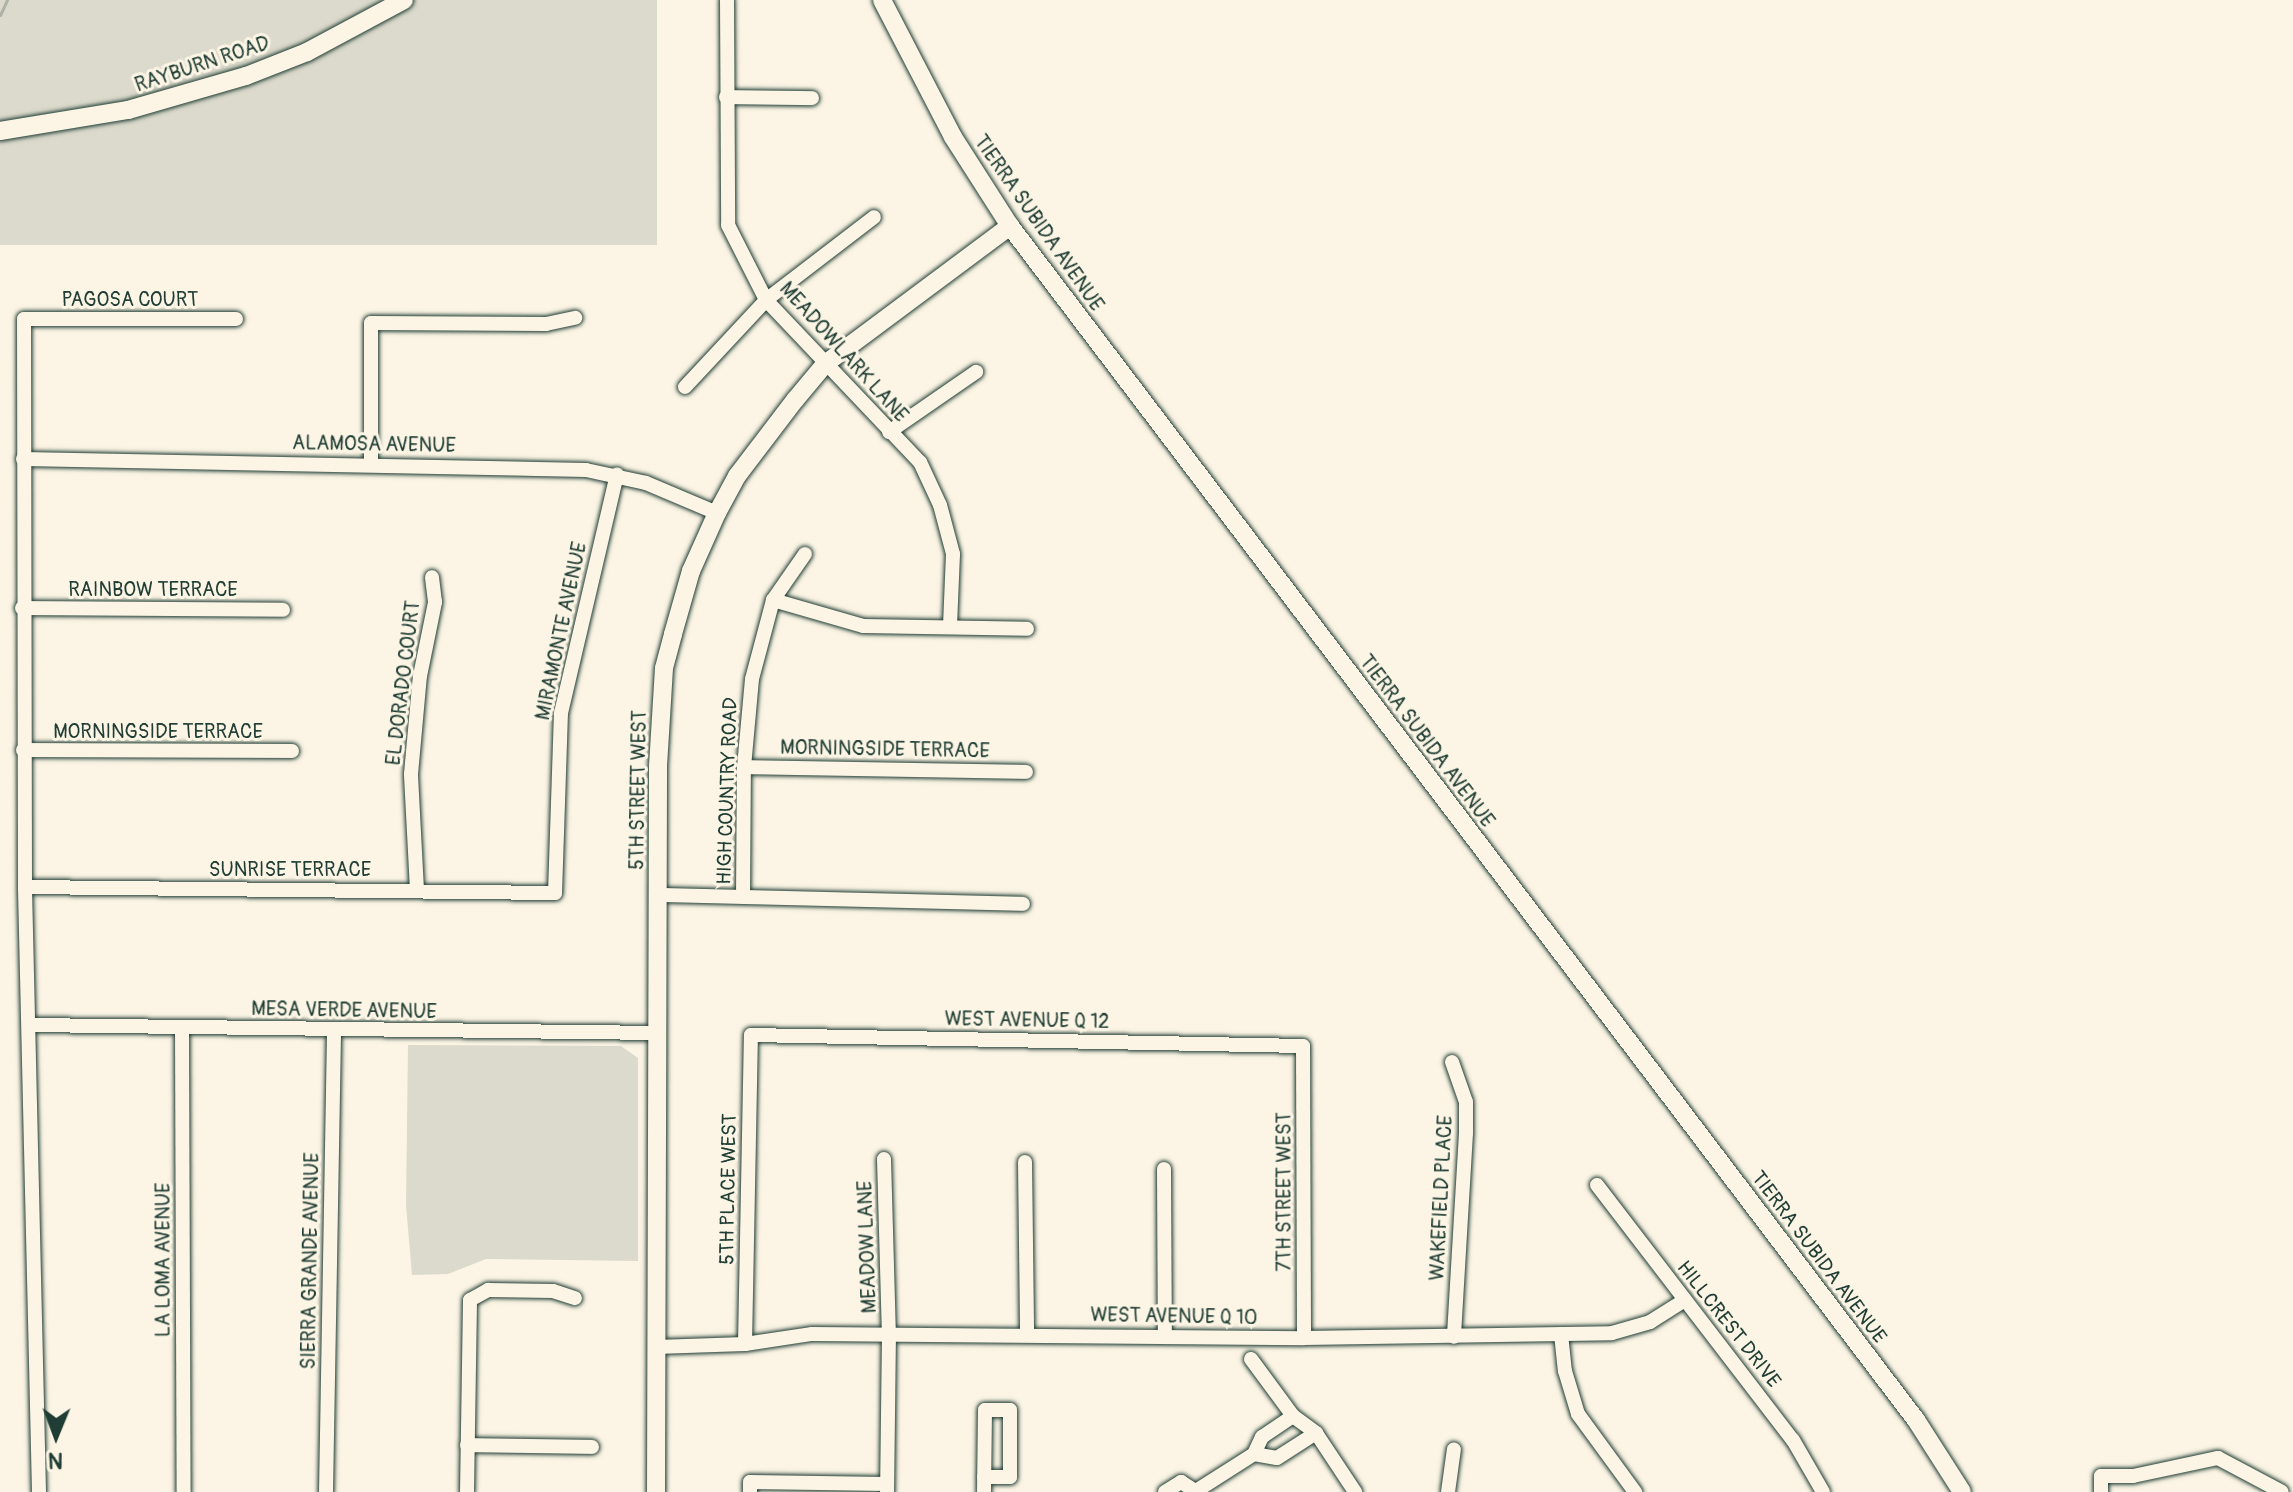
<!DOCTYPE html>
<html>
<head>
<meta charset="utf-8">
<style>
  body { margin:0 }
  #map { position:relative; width:2293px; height:1492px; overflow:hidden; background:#fcf5e5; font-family:Pangolin,sans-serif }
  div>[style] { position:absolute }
  .green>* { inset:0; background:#dcdacc; transform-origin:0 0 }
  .stream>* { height:3px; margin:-1.5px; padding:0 1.5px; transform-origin:1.5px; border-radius:1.5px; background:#aeb3a7 }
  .roads { filter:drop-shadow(0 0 2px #1f3d34) drop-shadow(0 0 2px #1f3d34) }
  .street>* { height:14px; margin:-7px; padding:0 7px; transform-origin:7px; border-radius:7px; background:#fcf5e5 }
  .secondary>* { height:18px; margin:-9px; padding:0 9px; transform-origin:9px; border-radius:9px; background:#fcf5e5 }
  span { translate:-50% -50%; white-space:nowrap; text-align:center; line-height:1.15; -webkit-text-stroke:6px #fcf5e5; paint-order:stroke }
  .street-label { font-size:20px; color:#1f3d34 }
  .north { position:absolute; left:16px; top:1396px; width:80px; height:80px; -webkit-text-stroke:6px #fcf5e5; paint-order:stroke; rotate:181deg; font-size:22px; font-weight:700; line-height:32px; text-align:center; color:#1f3d34 }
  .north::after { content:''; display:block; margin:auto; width:28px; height:36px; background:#1f3d34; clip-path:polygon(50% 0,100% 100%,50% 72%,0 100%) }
</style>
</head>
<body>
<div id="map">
  <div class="green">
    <i style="left:0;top:0;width:657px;height:245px"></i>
    <i style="clip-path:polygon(408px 1045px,621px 1046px,638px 1058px,638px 1261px,486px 1259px,448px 1274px,412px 1275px,406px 1205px)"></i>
  </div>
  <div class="stream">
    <i style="left:0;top:15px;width:17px;rotate:-65deg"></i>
  </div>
  <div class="roads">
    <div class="street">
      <i style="left:727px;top:0;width:225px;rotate:89.7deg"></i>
      <i style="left:728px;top:225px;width:84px;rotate:63.1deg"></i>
      <i style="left:766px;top:300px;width:224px;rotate:46.5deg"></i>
      <i style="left:920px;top:462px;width:47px;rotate:65.1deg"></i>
      <i style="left:940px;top:505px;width:51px;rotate:75.1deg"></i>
      <i style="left:953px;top:554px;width:73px;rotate:92.4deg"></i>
      <i style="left:726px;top:97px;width:86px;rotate:0.7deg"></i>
      <i style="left:685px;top:387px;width:119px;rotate:-47deg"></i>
      <i style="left:766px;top:300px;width:136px;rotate:-37.5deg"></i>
      <i style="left:889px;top:432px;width:106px;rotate:-34.6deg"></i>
      <i style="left:23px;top:459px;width:563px;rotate:1.12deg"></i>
      <i style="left:586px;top:470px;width:61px;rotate:12.2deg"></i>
      <i style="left:646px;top:483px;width:77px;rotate:22.9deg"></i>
      <i style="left:371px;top:464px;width:141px;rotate:-90deg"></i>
      <i style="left:371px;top:323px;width:175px;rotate:0.3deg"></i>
      <i style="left:546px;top:324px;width:30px;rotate:-12deg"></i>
      <i style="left:773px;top:600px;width:94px;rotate:16.1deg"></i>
      <i style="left:863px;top:626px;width:164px;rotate:1deg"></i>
      <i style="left:22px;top:608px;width:261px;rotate:0.4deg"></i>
      <i style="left:23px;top:750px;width:269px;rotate:0.2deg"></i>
      <i style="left:744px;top:767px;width:282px;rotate:1deg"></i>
      <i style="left:25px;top:887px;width:530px;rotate:0.65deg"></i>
      <i style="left:555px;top:893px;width:180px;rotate:-88.1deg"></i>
      <i style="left:561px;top:713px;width:245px;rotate:-76.8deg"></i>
      <i style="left:417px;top:890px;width:116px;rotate:-93deg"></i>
      <i style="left:411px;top:774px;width:98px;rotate:-84.8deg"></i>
      <i style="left:420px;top:676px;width:76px;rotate:-78.5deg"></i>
      <i style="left:435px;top:602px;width:25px;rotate:-97deg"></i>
      <i style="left:660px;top:895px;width:363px;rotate:1.4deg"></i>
      <i style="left:743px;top:897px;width:130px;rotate:-89.6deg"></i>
      <i style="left:744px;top:767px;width:88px;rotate:-84.8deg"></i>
      <i style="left:752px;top:679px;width:82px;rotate:-75.1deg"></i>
      <i style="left:773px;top:600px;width:56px;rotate:-55.2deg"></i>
      <i style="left:30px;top:1025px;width:628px;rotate:0.73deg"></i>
      <i style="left:182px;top:1028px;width:464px;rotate:89.8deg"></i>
      <i style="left:1452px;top:1062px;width:42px;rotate:70.7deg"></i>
      <i style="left:1466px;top:1102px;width:31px;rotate:90deg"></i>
      <i style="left:1466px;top:1133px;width:204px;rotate:93.4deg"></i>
      <i style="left:884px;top:1159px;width:174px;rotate:88.4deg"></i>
      <i style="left:889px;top:1333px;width:159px;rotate:90.7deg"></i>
      <i style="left:1025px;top:1162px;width:172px;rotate:89.3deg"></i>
      <i style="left:1164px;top:1169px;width:167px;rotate:89.7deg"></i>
      <i style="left:1597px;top:1185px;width:322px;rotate:52.5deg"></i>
      <i style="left:1793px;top:1440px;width:60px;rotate:60deg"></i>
      <i style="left:1561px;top:1334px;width:37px;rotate:84deg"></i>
      <i style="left:1565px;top:1371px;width:45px;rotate:73.2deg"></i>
      <i style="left:1578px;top:1414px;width:97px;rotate:53.8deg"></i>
      <i style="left:745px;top:1344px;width:309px;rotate:-88.9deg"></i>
      <i style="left:751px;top:1035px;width:552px;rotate:1.14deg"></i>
      <i style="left:1303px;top:1046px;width:292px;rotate:89.8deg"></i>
      <i style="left:656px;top:1347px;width:89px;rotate:-1.9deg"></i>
      <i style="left:745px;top:1344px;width:68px;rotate:-8.5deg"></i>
      <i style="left:812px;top:1334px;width:492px;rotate:0.5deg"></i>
      <i style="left:1304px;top:1338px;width:308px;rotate:-0.9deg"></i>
      <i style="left:1612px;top:1333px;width:40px;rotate:-16deg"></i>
      <i style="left:1650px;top:1322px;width:41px;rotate:-32.2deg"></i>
      <i style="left:1251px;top:1359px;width:71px;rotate:53.6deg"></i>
      <i style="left:467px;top:1445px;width:125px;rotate:0.9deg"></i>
      <i style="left:1254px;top:1454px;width:23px;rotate:10deg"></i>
      <i style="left:1277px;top:1458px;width:46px;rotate:-32.7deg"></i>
      <i style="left:1196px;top:1491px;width:69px;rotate:-32.5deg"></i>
      <i style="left:1254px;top:1454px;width:19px;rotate:-65deg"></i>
      <i style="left:1262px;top:1437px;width:37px;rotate:-34deg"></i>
      <i style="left:1293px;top:1416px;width:29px;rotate:36deg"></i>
      <i style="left:1316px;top:1433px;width:71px;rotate:56.5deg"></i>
      <i style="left:39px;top:1492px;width:605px;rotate:-91.33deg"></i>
      <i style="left:25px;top:887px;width:568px;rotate:-90.1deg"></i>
      <i style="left:24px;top:319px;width:212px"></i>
      <i style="left:326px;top:1492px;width:461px;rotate:-89deg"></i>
      <i style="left:467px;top:1492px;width:192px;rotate:-89.1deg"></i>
      <i style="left:470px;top:1300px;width:21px;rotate:-29deg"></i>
      <i style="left:488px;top:1290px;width:65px;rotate:0.9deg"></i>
      <i style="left:553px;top:1291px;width:23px;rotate:18deg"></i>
      <i style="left:750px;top:1492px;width:10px;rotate:-90deg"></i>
      <i style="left:750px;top:1482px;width:137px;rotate:0.8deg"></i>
      <i style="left:984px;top:1492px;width:82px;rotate:-89.3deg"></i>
      <i style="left:985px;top:1410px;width:25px"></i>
      <i style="left:1010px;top:1410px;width:67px;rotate:90deg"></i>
      <i style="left:1010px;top:1477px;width:26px;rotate:180deg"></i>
      <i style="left:1165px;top:1492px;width:19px;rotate:-32deg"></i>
      <i style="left:1181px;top:1482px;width:19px;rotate:32deg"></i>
      <i style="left:1448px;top:1492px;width:43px;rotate:-82.1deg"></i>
      <i style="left:2101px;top:1492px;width:16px;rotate:-90deg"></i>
      <i style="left:2101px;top:1476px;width:32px"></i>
      <i style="left:2133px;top:1476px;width:87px;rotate:-12deg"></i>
      <i style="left:2218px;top:1458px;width:72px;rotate:28deg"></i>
    </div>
    <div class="secondary">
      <i style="left:882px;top:0;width:154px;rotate:62.6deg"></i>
      <i style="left:953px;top:137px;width:106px;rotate:57.4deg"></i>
      <i style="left:1010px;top:226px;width:1499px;rotate:52.81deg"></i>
      <i style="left:1916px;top:1420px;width:85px;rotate:57.4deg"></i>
      <i style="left:0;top:131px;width:130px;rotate:-9.3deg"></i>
      <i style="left:128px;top:110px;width:123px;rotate:-16.1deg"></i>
      <i style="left:246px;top:76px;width:66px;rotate:-21.5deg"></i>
      <i style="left:307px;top:52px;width:110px;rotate:-28.2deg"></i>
      <i style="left:656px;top:1492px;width:726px;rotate:-89.84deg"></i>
      <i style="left:658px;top:766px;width:98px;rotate:-86.5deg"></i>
      <i style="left:664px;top:668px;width:35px;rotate:-75deg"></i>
      <i style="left:673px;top:634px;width:66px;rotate:-74.1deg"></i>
      <i style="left:691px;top:571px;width:64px;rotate:-65.9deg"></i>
      <i style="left:717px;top:513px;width:42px;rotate:-61.6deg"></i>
      <i style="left:737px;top:476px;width:96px;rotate:-52.7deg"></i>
      <i style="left:795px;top:400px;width:47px;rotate:-50.2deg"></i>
      <i style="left:825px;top:364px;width:231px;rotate:-36.7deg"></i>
    </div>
  </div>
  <div class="street-label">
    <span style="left:202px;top:64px;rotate:-18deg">RAYBURN ROAD</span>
    <span style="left:1039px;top:223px;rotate:55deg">TIERRA SUBIDA AVENUE</span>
    <span style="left:130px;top:299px">PAGOSA COURT</span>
    <span style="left:844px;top:352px;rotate:48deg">MEADOWLARK LANE</span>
    <span style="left:374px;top:444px;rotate:1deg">ALAMOSA AVENUE</span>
    <span style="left:153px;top:589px">RAINBOW TERRACE</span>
    <span style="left:561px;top:631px;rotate:-78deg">MIRAMONTE AVENUE</span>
    <span style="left:403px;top:683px;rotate:-83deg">EL DORADO COURT</span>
    <span style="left:158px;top:731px">MORNINGSIDE TERRACE</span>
    <span style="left:1427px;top:741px;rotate:53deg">TIERRA SUBIDA AVENUE</span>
    <span style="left:885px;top:749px;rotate:1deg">MORNINGSIDE TERRACE</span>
    <span style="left:638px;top:790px;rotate:-89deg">5TH STREET WEST</span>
    <span style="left:727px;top:791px;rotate:-88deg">HIGH COUNTRY ROAD</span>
    <span style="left:290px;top:869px">SUNRISE TERRACE</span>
    <span style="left:344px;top:1010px;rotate:1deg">MESA VERDE AVENUE</span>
    <span style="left:1027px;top:1020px;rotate:1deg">WEST AVENUE Q 12</span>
    <span style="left:728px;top:1189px;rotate:-89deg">5TH PLACE WEST</span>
    <span style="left:1284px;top:1192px;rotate:-90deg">7TH STREET WEST</span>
    <span style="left:1441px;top:1198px;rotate:-87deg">WAKEFIELD PLACE</span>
    <span style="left:867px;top:1247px;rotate:-92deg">MEADOW LANE</span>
    <span style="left:1819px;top:1257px;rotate:53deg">TIERRA SUBIDA AVENUE</span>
    <span style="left:163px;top:1260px;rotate:-90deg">LA LOMA AVENUE</span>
    <span style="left:310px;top:1261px;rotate:-89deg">SIERRA GRANDE AVENUE</span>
    <span style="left:1174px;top:1316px;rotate:1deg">WEST AVENUE Q 10</span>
    <span style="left:1729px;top:1324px;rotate:52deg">HILLCREST DRIVE</span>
  </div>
  <div class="north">N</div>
</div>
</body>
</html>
